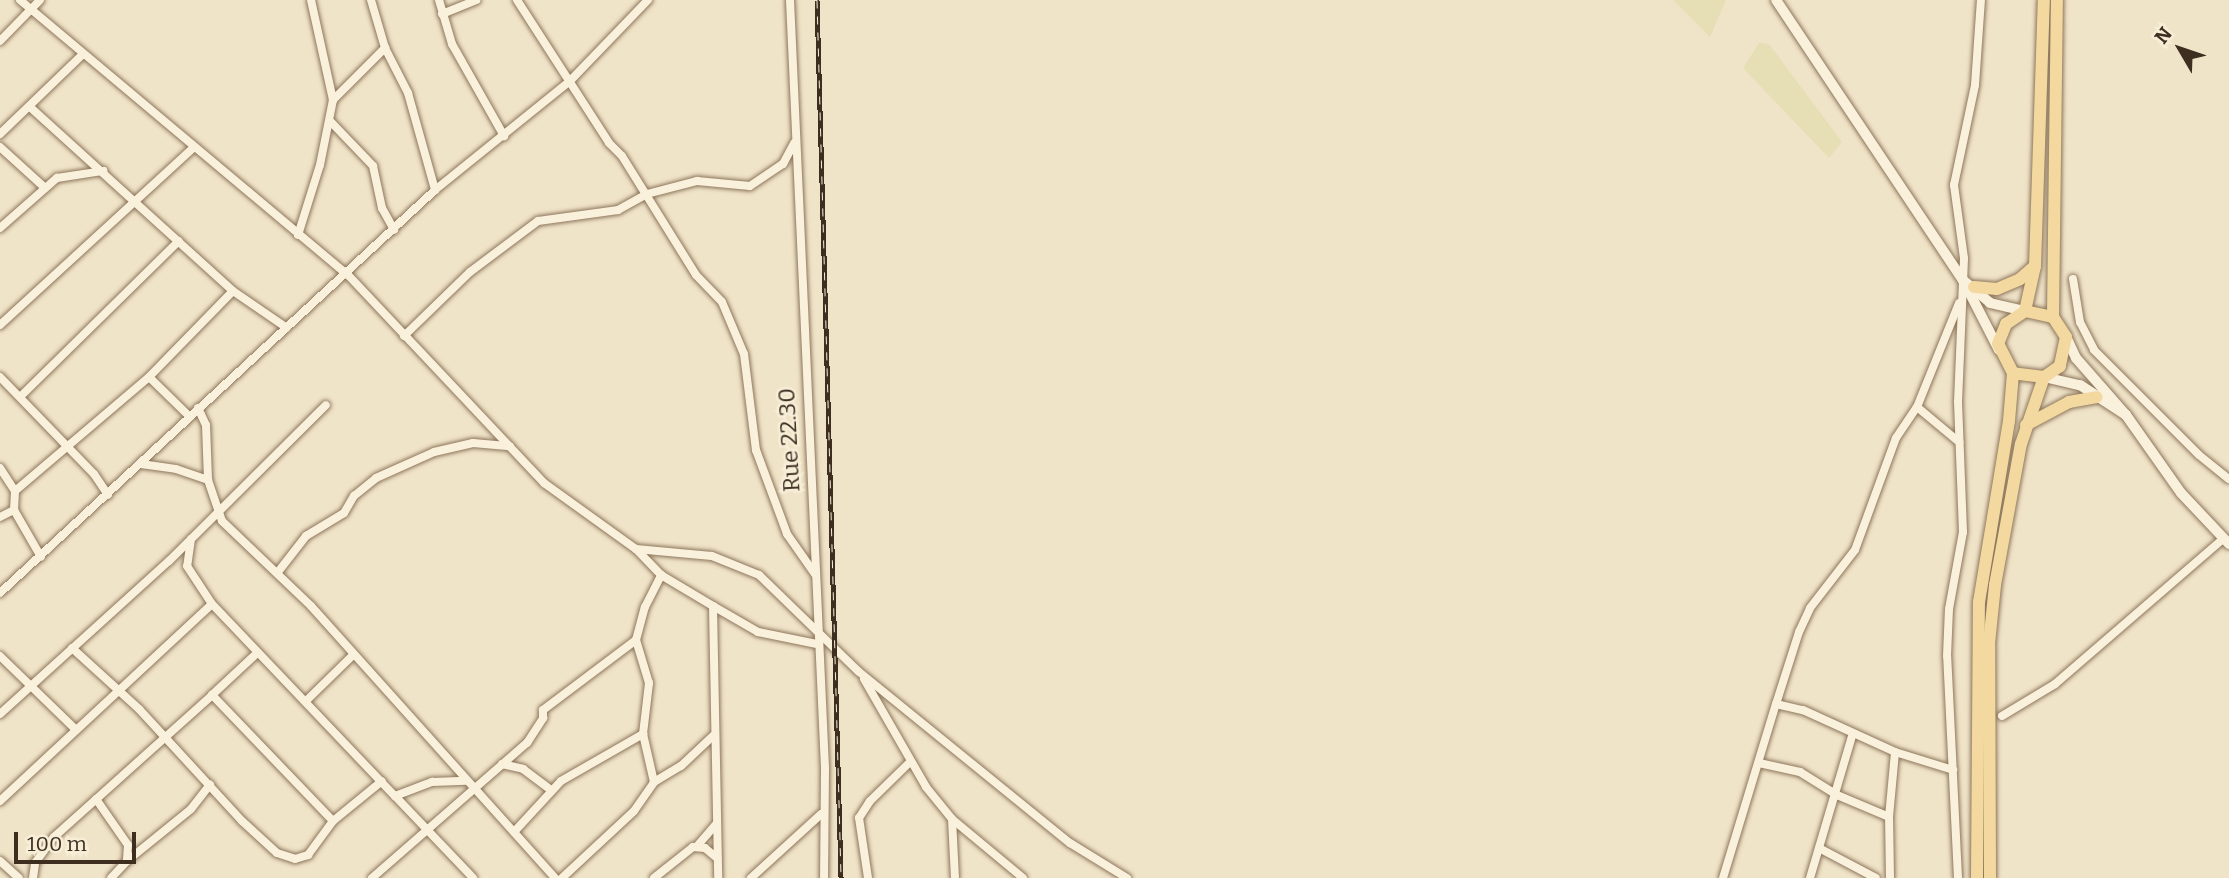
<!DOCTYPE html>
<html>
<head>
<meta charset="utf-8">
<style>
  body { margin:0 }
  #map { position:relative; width:2229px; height:878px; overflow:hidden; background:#f0e4c8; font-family:Bitter,serif }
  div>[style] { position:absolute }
  .farmland>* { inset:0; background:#e6deb5 }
  .roads { filter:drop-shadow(0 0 2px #8d765c) drop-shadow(0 0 2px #8d765c) }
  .street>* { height:8px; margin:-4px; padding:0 4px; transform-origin:4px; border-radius:4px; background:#faf1dc }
  .secondary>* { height:10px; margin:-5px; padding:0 5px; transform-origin:5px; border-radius:5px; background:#faf1dc }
  .primary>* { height:12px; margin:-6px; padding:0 6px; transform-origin:6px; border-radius:6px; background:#f3d9a0 }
  .rail>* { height:5px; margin-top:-2.5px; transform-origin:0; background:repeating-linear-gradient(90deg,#f7eed8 0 8px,#3d2e20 0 16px); box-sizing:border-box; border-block:2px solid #3d2e20 }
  span { translate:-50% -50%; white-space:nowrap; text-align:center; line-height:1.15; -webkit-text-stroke:5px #f7eed8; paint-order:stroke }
  .street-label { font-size:23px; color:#3d2e20 }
  .north { position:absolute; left:2145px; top:14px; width:70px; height:70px; -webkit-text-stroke:5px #f7eed8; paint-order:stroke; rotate:309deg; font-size:19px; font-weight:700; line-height:28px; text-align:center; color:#3d2e20 }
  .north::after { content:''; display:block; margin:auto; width:24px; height:32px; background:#3d2e20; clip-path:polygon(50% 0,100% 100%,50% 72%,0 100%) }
  .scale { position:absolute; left:14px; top:832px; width:122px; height:32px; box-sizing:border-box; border:4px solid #3d2e20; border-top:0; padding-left:9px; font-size:21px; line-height:24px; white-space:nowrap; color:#3d2e20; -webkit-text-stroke:5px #f7eed8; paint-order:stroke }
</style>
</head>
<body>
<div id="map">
  <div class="farmland">
    <i style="clip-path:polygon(1673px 0,1726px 0,1710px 37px)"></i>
    <i style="clip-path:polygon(1759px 43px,1769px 44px,1842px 142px,1829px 158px,1743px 68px)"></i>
  </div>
  <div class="roads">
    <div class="street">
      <i style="left:20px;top:0;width:428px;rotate:40deg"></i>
      <i style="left:348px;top:275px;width:286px;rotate:46.7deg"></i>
      <i style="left:544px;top:483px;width:113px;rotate:35.7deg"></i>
      <i style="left:636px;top:549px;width:36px;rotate:46deg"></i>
      <i style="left:661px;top:575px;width:61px;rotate:30.8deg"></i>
      <i style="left:713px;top:606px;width:52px;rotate:30deg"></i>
      <i style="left:758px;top:632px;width:60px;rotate:11.5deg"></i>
      <i style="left:371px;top:0;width:50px;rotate:73.7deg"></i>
      <i style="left:385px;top:48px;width:51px;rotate:62.9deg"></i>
      <i style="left:408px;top:93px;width:101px;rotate:74.4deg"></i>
      <i style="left:439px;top:0;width:46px;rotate:73.5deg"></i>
      <i style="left:452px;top:44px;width:106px;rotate:60.5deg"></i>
      <i style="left:517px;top:0;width:170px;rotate:57.2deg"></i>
      <i style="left:609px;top:143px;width:18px;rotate:45deg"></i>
      <i style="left:622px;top:156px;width:140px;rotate:58.1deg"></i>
      <i style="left:696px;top:275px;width:37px;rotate:46deg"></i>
      <i style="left:722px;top:302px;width:56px;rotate:67.1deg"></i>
      <i style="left:744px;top:354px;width:97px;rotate:82.9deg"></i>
      <i style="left:756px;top:450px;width:90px;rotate:69.7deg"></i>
      <i style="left:787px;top:534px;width:49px;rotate:55deg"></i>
      <i style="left:790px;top:0;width:770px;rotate:87.39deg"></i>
      <i style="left:825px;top:769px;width:109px;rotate:90.5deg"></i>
      <i style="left:442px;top:14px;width:37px;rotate:-22deg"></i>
      <i style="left:0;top:41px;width:57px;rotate:-45.7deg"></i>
      <i style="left:333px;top:100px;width:74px;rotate:-45deg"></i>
      <i style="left:30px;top:107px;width:274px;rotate:42.2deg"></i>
      <i style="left:233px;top:291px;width:65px;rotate:34.4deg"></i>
      <i style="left:331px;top:122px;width:61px;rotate:46.3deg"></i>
      <i style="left:373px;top:166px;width:43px;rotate:77.9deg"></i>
      <i style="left:382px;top:208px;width:25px;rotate:61deg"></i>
      <i style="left:0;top:134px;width:114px;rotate:-43.9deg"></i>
      <i style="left:0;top:147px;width:61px;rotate:42.3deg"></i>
      <i style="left:0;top:228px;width:76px;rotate:-41.3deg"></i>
      <i style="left:57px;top:178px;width:47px;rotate:-8.7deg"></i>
      <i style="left:298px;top:235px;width:73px;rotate:-72.6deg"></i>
      <i style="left:320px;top:165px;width:66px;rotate:-78.7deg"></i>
      <i style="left:333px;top:100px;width:102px;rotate:-102.4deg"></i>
      <i style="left:2073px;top:279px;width:44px;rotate:80.8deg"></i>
      <i style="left:2080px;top:322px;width:31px;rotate:63deg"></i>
      <i style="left:2094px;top:350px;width:148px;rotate:45deg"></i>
      <i style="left:2199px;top:455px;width:38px;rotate:39deg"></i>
      <i style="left:0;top:325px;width:263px;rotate:-42.5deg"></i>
      <i style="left:404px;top:336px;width:92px;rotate:-44.1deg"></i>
      <i style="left:470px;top:272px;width:85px;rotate:-36.9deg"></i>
      <i style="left:538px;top:221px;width:81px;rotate:-7.8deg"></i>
      <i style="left:618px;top:210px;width:33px;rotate:-29deg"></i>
      <i style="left:647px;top:194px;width:52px;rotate:-14.6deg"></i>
      <i style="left:697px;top:181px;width:53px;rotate:5.4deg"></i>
      <i style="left:750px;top:186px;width:40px;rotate:-34deg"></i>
      <i style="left:783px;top:164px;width:24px;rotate:-62deg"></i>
      <i style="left:0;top:377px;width:135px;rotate:45.9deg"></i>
      <i style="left:94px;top:474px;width:25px;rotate:56deg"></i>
      <i style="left:21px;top:396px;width:221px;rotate:-44.5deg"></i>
      <i style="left:1917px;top:407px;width:55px;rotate:39.8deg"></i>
      <i style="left:198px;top:408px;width:19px;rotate:65deg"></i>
      <i style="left:206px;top:425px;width:55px;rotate:87.9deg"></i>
      <i style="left:208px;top:480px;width:43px;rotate:71.1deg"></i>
      <i style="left:222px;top:521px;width:123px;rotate:43.7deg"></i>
      <i style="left:311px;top:606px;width:365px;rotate:48.1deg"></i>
      <i style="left:190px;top:417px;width:57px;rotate:-135.7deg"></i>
      <i style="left:149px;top:377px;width:120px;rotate:-45.7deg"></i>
      <i style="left:141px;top:464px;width:35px;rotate:8deg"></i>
      <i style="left:176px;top:469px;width:34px;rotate:19deg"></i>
      <i style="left:0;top:468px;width:27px;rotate:57deg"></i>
      <i style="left:15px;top:491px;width:19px;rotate:93deg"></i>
      <i style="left:14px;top:510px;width:54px;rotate:60.1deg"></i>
      <i style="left:15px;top:491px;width:176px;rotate:-40.4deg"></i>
      <i style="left:0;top:517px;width:16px;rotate:-27deg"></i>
      <i style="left:191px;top:539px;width:27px;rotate:98deg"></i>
      <i style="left:187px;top:566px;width:45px;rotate:56.7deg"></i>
      <i style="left:636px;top:549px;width:76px;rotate:5.3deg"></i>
      <i style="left:712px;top:556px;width:51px;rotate:22deg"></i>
      <i style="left:759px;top:575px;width:138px;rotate:44.1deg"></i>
      <i style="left:858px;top:671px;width:273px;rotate:39.1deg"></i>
      <i style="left:1070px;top:843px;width:67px;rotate:31.6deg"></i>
      <i style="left:278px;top:572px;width:46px;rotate:-52.1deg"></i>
      <i style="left:306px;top:536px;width:44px;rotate:-31.2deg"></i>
      <i style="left:344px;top:513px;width:20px;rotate:-60deg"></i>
      <i style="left:354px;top:496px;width:28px;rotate:-39deg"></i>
      <i style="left:376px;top:478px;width:64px;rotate:-24.1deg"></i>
      <i style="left:434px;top:452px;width:40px;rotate:-13deg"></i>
      <i style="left:473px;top:443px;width:37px;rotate:5deg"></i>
      <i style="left:0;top:593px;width:593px;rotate:-42.81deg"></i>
      <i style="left:435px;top:190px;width:172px;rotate:-38.9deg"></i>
      <i style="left:569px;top:82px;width:114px;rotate:-46.1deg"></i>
      <i style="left:713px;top:606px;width:272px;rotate:88.9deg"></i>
      <i style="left:636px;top:640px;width:34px;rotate:-75deg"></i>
      <i style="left:645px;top:607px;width:36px;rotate:-63deg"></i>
      <i style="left:72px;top:648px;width:91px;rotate:42.3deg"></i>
      <i style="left:139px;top:709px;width:152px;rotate:47.4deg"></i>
      <i style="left:242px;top:821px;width:47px;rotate:42.4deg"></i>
      <i style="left:277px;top:853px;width:19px;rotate:18deg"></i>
      <i style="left:295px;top:859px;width:14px;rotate:-17deg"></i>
      <i style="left:308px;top:855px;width:42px;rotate:-53.7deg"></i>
      <i style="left:333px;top:821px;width:175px;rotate:-133.8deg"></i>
      <i style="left:212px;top:695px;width:62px;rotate:-43deg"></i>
      <i style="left:0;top:656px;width:105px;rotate:44.2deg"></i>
      <i style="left:864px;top:679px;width:125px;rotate:60.1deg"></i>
      <i style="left:926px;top:787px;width:41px;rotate:50.9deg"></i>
      <i style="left:952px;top:819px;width:92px;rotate:39.7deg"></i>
      <i style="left:306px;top:701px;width:66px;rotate:-44.4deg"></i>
      <i style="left:1776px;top:704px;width:76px;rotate:-72.3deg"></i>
      <i style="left:1799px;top:632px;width:26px;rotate:-65deg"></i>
      <i style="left:1810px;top:608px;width:73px;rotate:-52.2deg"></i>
      <i style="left:1855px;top:550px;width:119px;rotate:-69.9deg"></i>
      <i style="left:1896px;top:438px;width:37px;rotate:-56deg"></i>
      <i style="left:1917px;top:407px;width:112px;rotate:-68deg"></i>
      <i style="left:0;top:714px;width:228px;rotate:-42.2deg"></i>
      <i style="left:169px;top:561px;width:221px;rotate:-44.8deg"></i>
      <i style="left:2002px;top:716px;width:62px;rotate:-31.1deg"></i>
      <i style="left:2055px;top:684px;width:222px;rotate:-40.8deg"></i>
      <i style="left:1759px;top:763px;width:42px;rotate:12.4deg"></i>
      <i style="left:1800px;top:772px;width:44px;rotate:31.9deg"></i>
      <i style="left:1837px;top:795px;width:56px;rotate:22.9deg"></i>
      <i style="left:502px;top:764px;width:22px;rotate:13deg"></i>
      <i style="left:523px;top:769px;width:35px;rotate:37deg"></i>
      <i style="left:395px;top:796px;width:113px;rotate:46.4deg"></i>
      <i style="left:96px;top:799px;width:56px;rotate:55.2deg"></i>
      <i style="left:128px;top:845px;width:16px;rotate:94deg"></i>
      <i style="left:127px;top:861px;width:23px;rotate:133deg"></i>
      <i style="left:0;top:801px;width:289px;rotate:-42.9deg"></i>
      <i style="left:212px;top:604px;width:265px;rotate:46.4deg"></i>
      <i style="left:395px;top:796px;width:40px;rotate:-21deg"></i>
      <i style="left:432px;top:782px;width:34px;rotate:-2deg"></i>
      <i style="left:952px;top:819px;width:59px;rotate:87.1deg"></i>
      <i style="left:333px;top:821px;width:63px;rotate:-39.2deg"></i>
      <i style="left:514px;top:832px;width:69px;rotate:-47.3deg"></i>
      <i style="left:561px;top:781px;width:95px;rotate:-29.8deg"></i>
      <i style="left:643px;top:734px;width:49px;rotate:77.1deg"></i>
      <i style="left:698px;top:845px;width:28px;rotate:-49deg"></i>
      <i style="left:1819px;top:848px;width:64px;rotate:27.8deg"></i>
      <i style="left:0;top:861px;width:25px;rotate:42deg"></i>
      <i style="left:127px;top:861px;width:82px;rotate:-39.1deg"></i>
      <i style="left:191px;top:809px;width:31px;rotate:-52deg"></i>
      <i style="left:33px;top:878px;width:15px;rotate:-82deg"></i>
      <i style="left:35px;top:863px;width:32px;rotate:-54deg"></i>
      <i style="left:54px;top:837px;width:212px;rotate:-41.9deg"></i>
      <i style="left:372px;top:878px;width:206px;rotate:-41.1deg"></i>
      <i style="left:527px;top:743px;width:30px;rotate:-57deg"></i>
      <i style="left:543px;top:718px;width:8px;rotate:-90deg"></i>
      <i style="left:543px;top:710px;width:116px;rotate:-37deg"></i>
      <i style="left:636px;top:640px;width:45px;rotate:73.2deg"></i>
      <i style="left:649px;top:683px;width:51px;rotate:96.7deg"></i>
      <i style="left:562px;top:878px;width:98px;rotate:-42.9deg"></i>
      <i style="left:634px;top:811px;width:35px;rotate:-55deg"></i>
      <i style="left:654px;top:782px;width:31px;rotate:-31deg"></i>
      <i style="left:681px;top:766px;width:45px;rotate:-43.2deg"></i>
      <i style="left:654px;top:878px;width:50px;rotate:-38.5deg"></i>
      <i style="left:693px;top:847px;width:12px;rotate:5deg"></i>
      <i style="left:705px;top:848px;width:16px;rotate:40deg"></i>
      <i style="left:751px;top:878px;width:95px;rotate:-42.4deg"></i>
      <i style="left:868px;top:878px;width:61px;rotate:-98.5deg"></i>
      <i style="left:859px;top:818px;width:20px;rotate:-57deg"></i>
      <i style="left:870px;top:801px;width:54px;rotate:-44.3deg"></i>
      <i style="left:1723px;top:878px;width:182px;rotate:-73.1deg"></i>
      <i style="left:1776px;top:704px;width:28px;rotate:13deg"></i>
      <i style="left:1803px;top:710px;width:101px;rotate:24.5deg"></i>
      <i style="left:1895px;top:752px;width:61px;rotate:17.2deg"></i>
      <i style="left:1810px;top:878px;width:151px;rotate:-73.5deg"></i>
      <i style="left:1890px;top:878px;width:61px;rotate:-90.9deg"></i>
      <i style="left:1889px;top:817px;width:65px;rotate:-84.7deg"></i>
      <i style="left:1958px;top:878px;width:222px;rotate:-92.8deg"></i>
      <i style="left:1947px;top:656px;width:47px;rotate:-87.6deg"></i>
      <i style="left:1949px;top:609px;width:78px;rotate:-79.7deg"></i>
      <i style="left:1963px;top:532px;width:130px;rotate:-92.2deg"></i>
      <i style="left:1958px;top:402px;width:144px;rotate:-87.6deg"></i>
      <i style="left:1964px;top:258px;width:74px;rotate:-97.8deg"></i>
      <i style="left:1954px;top:185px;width:102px;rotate:-78.1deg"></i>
      <i style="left:1975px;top:85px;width:85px;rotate:-86deg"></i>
    </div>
    <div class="secondary">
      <i style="left:1776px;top:0;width:337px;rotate:56.3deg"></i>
      <i style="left:1999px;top:350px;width:79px;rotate:-117.2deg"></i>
      <i style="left:1963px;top:280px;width:35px;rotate:40deg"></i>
      <i style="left:1990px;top:303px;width:36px;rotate:13deg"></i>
      <i style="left:2044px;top:377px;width:37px;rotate:13deg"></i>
      <i style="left:2080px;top:385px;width:55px;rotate:33.1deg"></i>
      <i style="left:2126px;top:415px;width:76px;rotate:-131.3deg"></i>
      <i style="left:2076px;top:358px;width:23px;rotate:-115deg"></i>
      <i style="left:2126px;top:415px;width:95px;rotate:54.8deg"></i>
      <i style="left:2181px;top:493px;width:70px;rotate:46.7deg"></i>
    </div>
    <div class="primary">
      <i style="left:1974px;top:287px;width:23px;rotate:5deg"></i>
      <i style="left:1997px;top:289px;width:25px;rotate:-23deg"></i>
      <i style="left:2020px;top:279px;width:20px;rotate:-41deg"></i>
      <i style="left:2025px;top:311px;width:29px;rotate:12deg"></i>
      <i style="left:2053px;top:317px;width:24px;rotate:57deg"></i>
      <i style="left:2066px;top:337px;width:30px;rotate:102deg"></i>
      <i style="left:2060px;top:366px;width:19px;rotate:145deg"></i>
      <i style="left:2044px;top:377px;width:31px;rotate:-173deg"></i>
      <i style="left:2013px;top:373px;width:33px;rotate:-117deg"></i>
      <i style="left:1998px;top:344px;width:22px;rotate:-68deg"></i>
      <i style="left:2006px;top:324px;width:23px;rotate:-34deg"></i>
      <i style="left:2025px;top:311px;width:46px;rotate:-77.5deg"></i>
      <i style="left:2035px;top:266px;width:266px;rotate:-88.1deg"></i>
      <i style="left:2053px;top:317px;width:317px;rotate:-89.3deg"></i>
      <i style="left:2026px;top:425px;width:49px;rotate:-28.1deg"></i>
      <i style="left:2069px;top:402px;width:28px;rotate:-10deg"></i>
      <i style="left:1977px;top:878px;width:276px;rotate:-89.6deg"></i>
      <i style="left:1979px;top:602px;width:183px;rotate:-80.6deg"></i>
      <i style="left:2009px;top:421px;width:48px;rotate:-85.2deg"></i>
      <i style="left:1990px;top:878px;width:234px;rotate:-90.2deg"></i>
      <i style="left:1989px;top:644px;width:59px;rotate:-84.2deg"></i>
      <i style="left:1995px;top:585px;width:143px;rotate:-79.6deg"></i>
      <i style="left:2021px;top:444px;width:71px;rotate:-71.1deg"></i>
    </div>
  </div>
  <div class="rail">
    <i style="left:817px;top:0;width:878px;rotate:88.43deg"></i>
  </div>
  <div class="street-label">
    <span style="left:789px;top:440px;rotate:-93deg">Rue 22.30</span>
  </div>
  <div class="north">N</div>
  <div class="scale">100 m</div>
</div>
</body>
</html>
